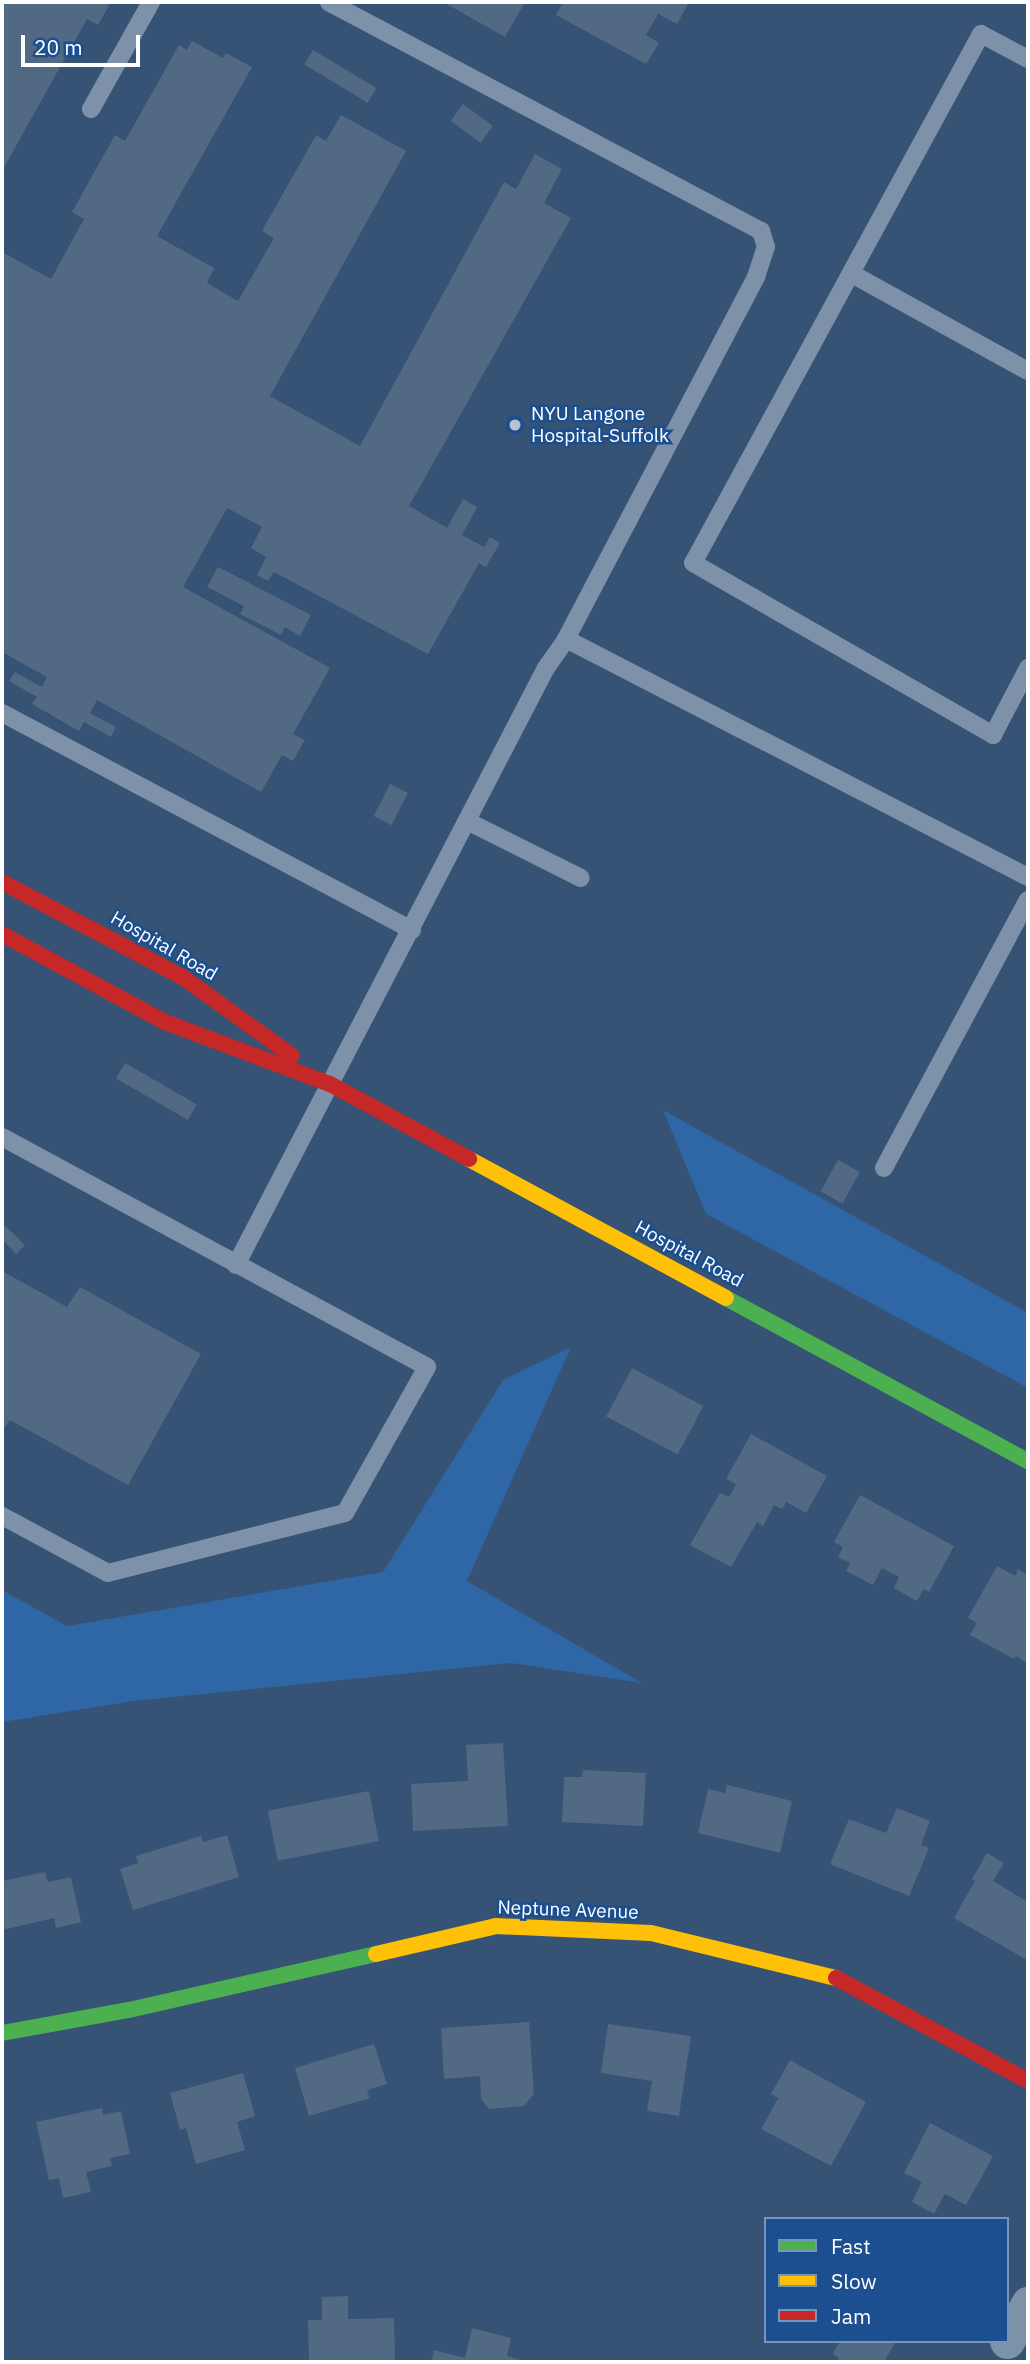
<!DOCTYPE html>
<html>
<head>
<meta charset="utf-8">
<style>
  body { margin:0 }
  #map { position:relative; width:1030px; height:2364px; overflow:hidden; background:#365274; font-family:"IBM Plex Sans",sans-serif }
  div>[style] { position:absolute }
  .green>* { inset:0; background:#2f66a5 }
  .building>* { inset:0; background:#526984; transform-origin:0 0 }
  .lane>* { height:18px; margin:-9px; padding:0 9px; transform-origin:9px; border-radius:9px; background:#7d92a8 }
  .street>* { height:35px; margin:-17.5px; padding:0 17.5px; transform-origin:17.5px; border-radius:17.5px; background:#7d92a8 }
  .fast>* { height:16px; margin:-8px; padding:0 8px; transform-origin:8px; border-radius:8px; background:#4caf50 }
  .slow>* { height:16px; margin:-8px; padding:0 8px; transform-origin:8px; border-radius:8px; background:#ffc107 }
  .jam>* { height:16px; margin:-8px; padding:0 8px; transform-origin:8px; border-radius:8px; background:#c62828 }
  .dots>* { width:19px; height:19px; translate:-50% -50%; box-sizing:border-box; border:4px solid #1b4f8f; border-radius:50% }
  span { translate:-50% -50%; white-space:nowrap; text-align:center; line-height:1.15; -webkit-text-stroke:5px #1b4f8f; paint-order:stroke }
  .poi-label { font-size:19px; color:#fff }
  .left { translate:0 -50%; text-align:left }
  .street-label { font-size:19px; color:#fff }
  .frame { position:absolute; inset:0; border:4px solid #fff; pointer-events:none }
  .legend { position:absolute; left:764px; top:2217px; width:245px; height:126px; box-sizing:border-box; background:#1b4f8f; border:2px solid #7695bc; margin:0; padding:9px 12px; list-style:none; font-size:21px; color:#fff }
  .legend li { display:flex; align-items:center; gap:14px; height:35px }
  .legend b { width:35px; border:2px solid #7695bc }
  .scale { position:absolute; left:21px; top:35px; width:119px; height:32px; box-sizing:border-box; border:4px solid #fff; border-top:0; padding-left:9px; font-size:21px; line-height:24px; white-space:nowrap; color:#fff; -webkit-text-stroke:5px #1b4f8f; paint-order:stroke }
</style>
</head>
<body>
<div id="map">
  <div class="green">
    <i style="clip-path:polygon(663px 1110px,1028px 1313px,1028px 1388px,706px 1214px)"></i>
    <i style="clip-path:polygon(571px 1347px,467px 1581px,642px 1683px,511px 1663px,134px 1701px,2px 1722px,2px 1590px,67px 1626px,383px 1572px,503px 1380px)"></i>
  </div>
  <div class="building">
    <i style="clip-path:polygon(2px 2px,111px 2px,98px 25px,87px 19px,2px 171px)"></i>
    <i style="clip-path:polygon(443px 2px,525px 2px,505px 37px)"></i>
    <i style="clip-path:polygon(563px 2px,685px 2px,688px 4px,677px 24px,658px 14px,646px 35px,659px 43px,646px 64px,556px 15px)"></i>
    <i style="clip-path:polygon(192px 41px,223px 58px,226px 53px,252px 67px,157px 236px,214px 268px,207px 283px,238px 301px,274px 238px,262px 231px,316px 135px,326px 141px,341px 115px,406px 151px,270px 396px,360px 446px,504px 182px,516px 189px,535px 154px,562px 169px,544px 203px,571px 218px,409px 506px,447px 528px,463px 499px,477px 507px,462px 535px,484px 547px,490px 537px,500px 543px,486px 567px,479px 563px,428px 654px,274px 572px,268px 581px,257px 575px,266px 557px,251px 548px,262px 527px,227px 508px,183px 587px,330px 668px,293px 734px,305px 740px,293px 761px,282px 755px,261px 792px,97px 700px,90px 713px,116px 727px,111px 737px,84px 722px,79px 731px,32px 704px,37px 697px,9px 681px,15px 672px,42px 687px,47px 677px,2px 652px,2px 252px,51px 279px,84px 219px,72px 212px,115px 135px,125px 141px,179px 45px,187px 50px)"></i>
    <i style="left:313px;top:50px;width:74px;height:17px;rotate:31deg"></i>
    <i style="left:463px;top:104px;width:37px;height:21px;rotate:36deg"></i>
    <i style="clip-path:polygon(218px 567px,311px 615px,300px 636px,285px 627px,281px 635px,240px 614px,244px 606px,207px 587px)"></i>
    <i style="left:390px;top:784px;width:20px;height:36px;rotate:27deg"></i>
    <i style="left:125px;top:1063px;width:83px;height:18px;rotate:30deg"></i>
    <i style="left:838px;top:1160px;width:25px;height:36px;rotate:29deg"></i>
    <i style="clip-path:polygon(2px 1223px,25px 1245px,16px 1254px,2px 1239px)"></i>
    <i style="clip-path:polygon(2px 1271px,67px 1307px,80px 1287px,201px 1354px,128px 1485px,10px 1420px,2px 1431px)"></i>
    <i style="left:632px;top:1368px;width:81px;height:55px;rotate:28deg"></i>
    <i style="clip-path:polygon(751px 1434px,827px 1476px,806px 1513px,786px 1502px,782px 1509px,774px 1505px,763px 1526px,757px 1522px,731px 1567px,690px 1545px,720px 1493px,729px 1497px,736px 1484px,726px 1479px)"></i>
    <i style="clip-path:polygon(860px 1495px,954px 1546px,929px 1592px,924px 1589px,917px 1601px,894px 1588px,899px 1577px,882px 1568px,873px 1585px,846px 1571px,850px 1563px,838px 1557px,843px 1547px,834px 1542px)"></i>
    <i style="clip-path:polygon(997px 1566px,1015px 1576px,1018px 1569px,1028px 1575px,1028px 1663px,1016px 1656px,1014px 1659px,970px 1635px,977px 1623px,968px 1618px)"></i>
    <i style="clip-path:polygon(503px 1743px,508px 1826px,413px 1831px,411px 1784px,468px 1781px,466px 1745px)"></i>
    <i style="clip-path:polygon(583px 1770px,646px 1773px,643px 1826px,562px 1822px,564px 1777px,582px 1777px)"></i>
    <i style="clip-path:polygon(727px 1785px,792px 1801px,780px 1853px,698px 1833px,708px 1789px,725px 1793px)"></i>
    <i style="left:369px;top:1791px;width:51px;height:103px;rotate:79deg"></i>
    <i style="clip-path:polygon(897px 1808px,930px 1821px,921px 1845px,929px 1848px,909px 1896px,830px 1864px,849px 1819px,886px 1833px)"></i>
    <i style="clip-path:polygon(227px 1835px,239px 1877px,133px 1910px,120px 1869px,138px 1863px,136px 1856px,201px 1836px,203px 1842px)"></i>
    <i style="clip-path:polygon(987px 1853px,1004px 1863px,993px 1881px,1028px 1902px,1027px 1960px,954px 1918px,975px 1881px,972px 1879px)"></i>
    <i style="clip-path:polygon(45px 1872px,48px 1882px,71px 1877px,81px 1922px,56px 1928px,54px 1918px,2px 1930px,2px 1881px)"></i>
    <i style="clip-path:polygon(529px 2022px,534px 2094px,524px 2106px,489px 2109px,481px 2099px,480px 2076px,444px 2079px,441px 2028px)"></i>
    <i style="clip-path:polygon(608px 2024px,691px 2036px,679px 2116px,647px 2111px,652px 2081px,601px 2073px)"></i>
    <i style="clip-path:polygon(374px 2044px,387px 2084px,367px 2090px,370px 2098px,309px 2116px,295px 2068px)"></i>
    <i style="clip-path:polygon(790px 2060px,866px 2102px,831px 2166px,761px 2129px,778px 2098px,771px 2094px)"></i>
    <i style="clip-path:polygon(243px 2073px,255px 2116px,237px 2122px,245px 2150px,196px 2164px,186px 2128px,180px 2130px,170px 2093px)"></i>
    <i style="clip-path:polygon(102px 2108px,103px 2115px,121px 2111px,130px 2154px,110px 2158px,112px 2166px,86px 2172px,91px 2192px,63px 2198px,59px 2178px,49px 2180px,36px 2122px)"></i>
    <i style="clip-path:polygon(930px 2123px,993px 2156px,966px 2205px,945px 2194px,934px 2214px,912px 2202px,922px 2182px,904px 2173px)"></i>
    <i style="clip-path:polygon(348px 2296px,348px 2319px,394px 2318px,395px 2362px,309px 2362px,308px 2320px,322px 2320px,322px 2297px)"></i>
    <i style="clip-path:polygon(472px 2328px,511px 2338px,507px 2356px,527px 2362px,431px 2362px,434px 2350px,465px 2358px)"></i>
    <i style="clip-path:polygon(840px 2341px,896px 2341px,884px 2362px,837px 2362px,839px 2358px,833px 2354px)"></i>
  </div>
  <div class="lane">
    <i style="left:1028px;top:59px;width:53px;rotate:-152deg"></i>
    <i style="left:981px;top:34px;width:602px;rotate:118.56deg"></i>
    <i style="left:693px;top:563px;width:346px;rotate:29.8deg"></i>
    <i style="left:993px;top:735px;width:76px;rotate:-62.4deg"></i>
    <i style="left:91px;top:109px;width:123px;rotate:-60.7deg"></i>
    <i style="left:852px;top:274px;width:201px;rotate:28.9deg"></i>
    <i style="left:566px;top:639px;width:520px;rotate:27.26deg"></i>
    <i style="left:2px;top:713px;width:464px;rotate:27.9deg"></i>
    <i style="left:467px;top:821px;width:127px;rotate:26.6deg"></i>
    <i style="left:2px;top:1137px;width:483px;rotate:28.4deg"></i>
    <i style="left:427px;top:1367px;width:167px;rotate:119.3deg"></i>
    <i style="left:345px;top:1513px;width:244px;rotate:165.8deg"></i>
    <i style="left:108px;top:1573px;width:120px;rotate:-151.7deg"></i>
    <i style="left:884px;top:1168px;width:304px;rotate:-61.8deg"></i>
    <i style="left:236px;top:1265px;width:673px;rotate:-62.56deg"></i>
    <i style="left:546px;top:668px;width:35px;rotate:-55deg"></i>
    <i style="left:566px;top:639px;width:409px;rotate:-62.3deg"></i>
    <i style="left:756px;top:277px;width:32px;rotate:-72deg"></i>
    <i style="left:766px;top:247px;width:17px;rotate:-107deg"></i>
    <i style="left:761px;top:231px;width:489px;rotate:-152.1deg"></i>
  </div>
  <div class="street">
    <i style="left:1007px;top:2341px;width:43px;rotate:-60.4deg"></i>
  </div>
  <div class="fast">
    <i style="left:726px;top:1298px;width:343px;rotate:28.4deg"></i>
    <i style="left:2px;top:2033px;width:129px;rotate:-10.3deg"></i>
    <i style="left:129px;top:2010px;width:253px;rotate:-12.8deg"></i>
  </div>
  <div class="slow">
    <i style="left:469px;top:1159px;width:292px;rotate:28.4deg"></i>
    <i style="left:376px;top:1954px;width:123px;rotate:-13.1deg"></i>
    <i style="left:496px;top:1926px;width:155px;rotate:2.6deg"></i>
    <i style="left:651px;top:1933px;width:190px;rotate:13.7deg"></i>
  </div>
  <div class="jam">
    <i style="left:2px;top:882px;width:206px;rotate:27.8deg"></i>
    <i style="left:184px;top:978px;width:133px;rotate:35.8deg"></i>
    <i style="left:2px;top:934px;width:185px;rotate:28.4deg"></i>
    <i style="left:165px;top:1022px;width:176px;rotate:20.6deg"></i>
    <i style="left:330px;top:1084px;width:158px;rotate:28.3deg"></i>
    <i style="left:836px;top:1978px;width:218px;rotate:28.2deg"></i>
  </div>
  <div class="dots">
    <i style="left:515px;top:425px;background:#b9c2ce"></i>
  </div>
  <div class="poi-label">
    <span class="left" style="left:531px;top:425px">NYU Langone<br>Hospital-Suffolk</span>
  </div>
  <div class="street-label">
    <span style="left:164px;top:946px;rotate:30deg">Hospital Road</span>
    <span style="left:689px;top:1254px;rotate:28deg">Hospital Road</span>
    <span style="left:568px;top:1910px;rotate:2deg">Neptune Avenue</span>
  </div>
  <div class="frame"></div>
  <ul class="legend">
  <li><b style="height:9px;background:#4caf50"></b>Fast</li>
  <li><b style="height:9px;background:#ffc107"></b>Slow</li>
  <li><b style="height:9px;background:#c62828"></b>Jam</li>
  </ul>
  <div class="scale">20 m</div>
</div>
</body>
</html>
